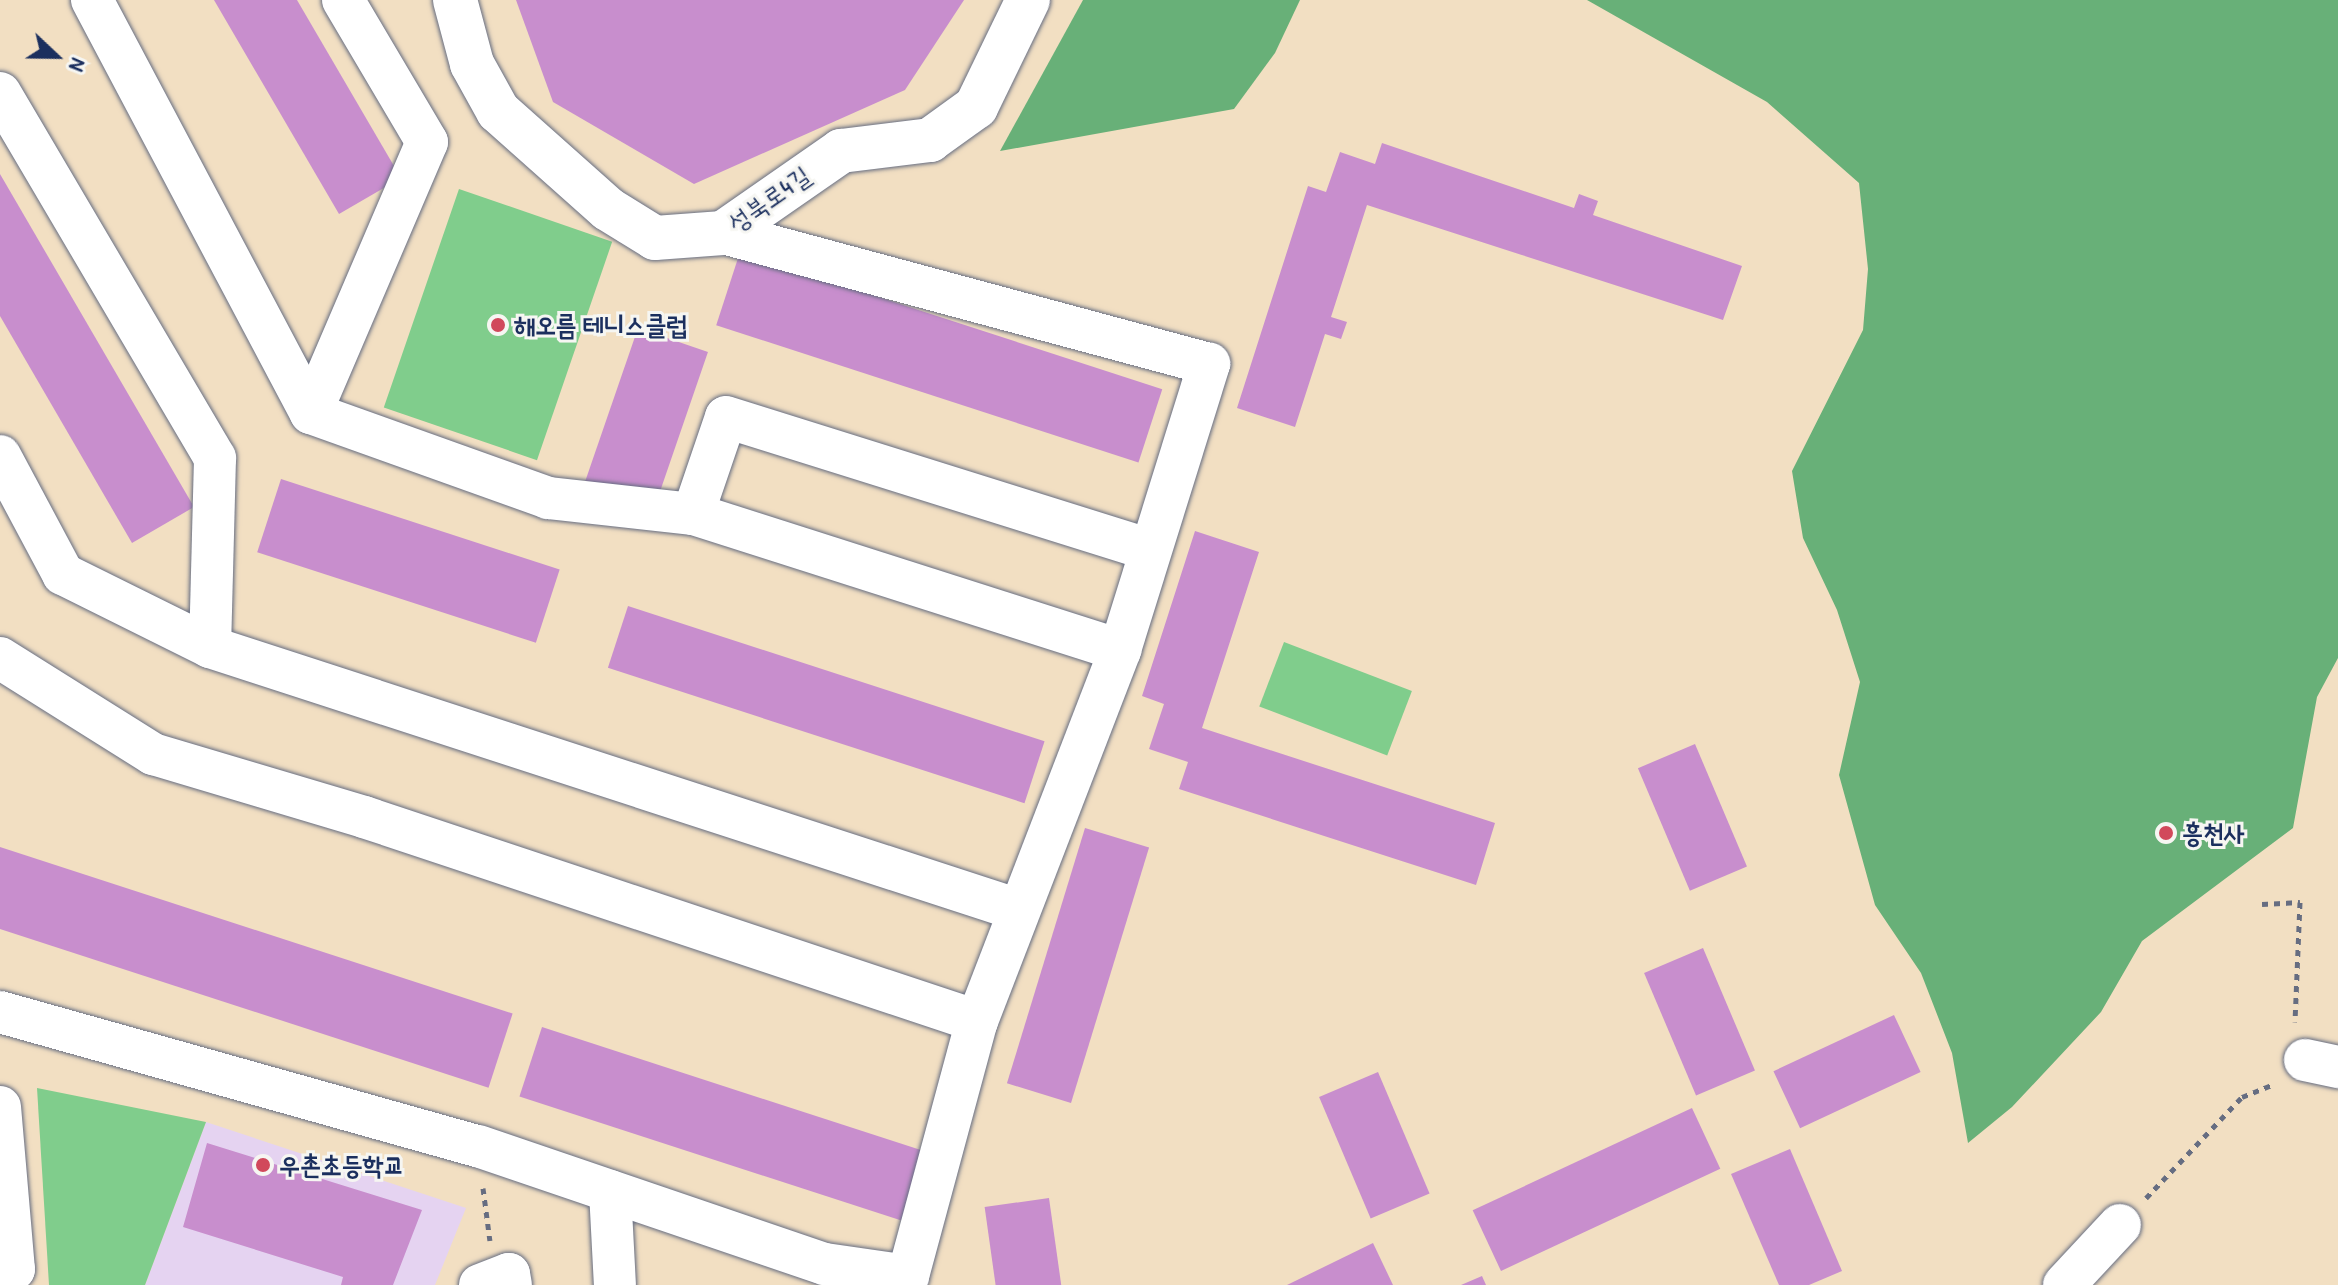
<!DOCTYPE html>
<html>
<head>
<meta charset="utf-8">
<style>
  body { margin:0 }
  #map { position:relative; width:2338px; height:1285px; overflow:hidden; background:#f2dfc2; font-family:"Patrick Hand","Poor Story",sans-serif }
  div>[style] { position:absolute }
  .built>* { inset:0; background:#e5d3f1 }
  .green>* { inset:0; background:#80cd8c; transform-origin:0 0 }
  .forest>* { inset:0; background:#68b078 }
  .building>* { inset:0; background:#c88ecd; transform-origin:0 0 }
  .path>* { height:5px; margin-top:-2.5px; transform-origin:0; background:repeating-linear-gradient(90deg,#666d81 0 6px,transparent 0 12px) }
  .roads { filter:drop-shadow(0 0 2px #666d81) drop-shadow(0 0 2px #666d81) }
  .minor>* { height:42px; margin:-21px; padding:0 21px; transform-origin:21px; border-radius:21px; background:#fff }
  .tertiary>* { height:44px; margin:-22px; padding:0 22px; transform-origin:22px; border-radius:22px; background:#fff }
  .dots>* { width:22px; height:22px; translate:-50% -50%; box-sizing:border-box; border:4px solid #f6f6f2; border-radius:50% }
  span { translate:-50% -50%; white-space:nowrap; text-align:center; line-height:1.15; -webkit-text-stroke:6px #f6f6f2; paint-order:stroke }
  .street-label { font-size:26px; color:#1b2f5e }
  .poi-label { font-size:26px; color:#1b2f5e; font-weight:700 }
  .left { translate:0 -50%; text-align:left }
  .north { position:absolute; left:16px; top:16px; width:80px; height:80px; -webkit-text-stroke:6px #f6f6f2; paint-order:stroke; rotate:112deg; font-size:22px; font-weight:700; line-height:32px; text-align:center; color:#1b2f5e }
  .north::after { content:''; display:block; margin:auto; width:28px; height:36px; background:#1b2f5e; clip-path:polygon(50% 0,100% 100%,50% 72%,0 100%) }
</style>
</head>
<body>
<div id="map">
  <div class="built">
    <i style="clip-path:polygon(206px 1122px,466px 1208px,435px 1285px,145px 1285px)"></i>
  </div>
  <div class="green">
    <i style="left:459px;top:189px;width:162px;height:231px;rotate:19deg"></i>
    <i style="left:1284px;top:642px;width:137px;height:69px;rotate:21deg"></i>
    <i style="clip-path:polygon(37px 1088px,206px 1122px,145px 1285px,49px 1285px)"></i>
  </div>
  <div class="forest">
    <i style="clip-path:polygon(1083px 0,1300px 0,1275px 53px,1234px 109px,1000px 151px)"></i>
    <i style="clip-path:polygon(1587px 0,2338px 0,2338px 658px,2317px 697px,2293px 828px,2142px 941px,2101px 1012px,2012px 1107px,1968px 1143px,1952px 1053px,1921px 973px,1875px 905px,1839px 775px,1860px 682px,1837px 610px,1803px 538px,1792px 471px,1863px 330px,1868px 269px,1859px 183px,1767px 102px)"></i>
  </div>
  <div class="building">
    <i style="clip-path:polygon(214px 0,297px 0,401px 178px,339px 214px)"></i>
    <i style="clip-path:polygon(516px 0,964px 0,905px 90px,694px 184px,553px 102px)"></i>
    <i style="clip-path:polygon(1382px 143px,1574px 208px,1579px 194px,1598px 201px,1593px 215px,1742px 266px,1723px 320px,1367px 205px,1331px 317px,1347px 322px,1341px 339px,1325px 334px,1295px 427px,1237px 408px,1308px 186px,1326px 192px,1340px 152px,1375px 164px)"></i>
    <i style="clip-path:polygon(0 174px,194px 507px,132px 543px,0 316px)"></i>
    <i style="left:740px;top:252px;width:444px;height:77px;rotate:18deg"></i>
    <i style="left:638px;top:328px;width:74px;height:164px;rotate:19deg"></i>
    <i style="left:281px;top:479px;width:293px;height:77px;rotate:18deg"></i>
    <i style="clip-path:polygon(1195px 531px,1259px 552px,1202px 728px,1495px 823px,1476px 885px,1179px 789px,1188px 762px,1149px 749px,1164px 704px,1142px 696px)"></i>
    <i style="left:628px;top:606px;width:438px;height:65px;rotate:18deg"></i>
    <i style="left:1695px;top:744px;width:133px;height:62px;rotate:67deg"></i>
    <i style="left:1085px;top:828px;width:67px;height:267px;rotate:17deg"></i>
    <i style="left:0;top:847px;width:539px;height:78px;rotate:18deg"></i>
    <i style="left:1703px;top:948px;width:133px;height:64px;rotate:67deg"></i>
    <i style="left:1894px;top:1015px;width:63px;height:133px;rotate:65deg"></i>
    <i style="left:542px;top:1027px;width:404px;height:73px;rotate:18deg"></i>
    <i style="left:1378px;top:1072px;width:132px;height:64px;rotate:67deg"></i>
    <i style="left:1692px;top:1108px;width:67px;height:242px;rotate:65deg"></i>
    <i style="clip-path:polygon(207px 1143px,422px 1210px,393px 1285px,341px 1285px,343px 1277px,183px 1227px)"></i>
    <i style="clip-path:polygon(1790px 1149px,1842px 1271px,1809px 1285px,1779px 1285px,1731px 1174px)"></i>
    <i style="left:1049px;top:1198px;width:88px;height:65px;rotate:82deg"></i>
    <i style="clip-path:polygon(1373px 1243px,1393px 1285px,1287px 1285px)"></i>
    <i style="clip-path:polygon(1482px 1276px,1486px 1285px,1461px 1285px)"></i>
  </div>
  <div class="path">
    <i style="left:2262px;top:904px;width:38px;rotate:-3deg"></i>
    <i style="left:2300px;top:902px;width:120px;rotate:92.4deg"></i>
    <i style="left:483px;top:1188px;width:53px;rotate:82.5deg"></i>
    <i style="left:2146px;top:1198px;width:139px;rotate:-46.5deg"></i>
    <i style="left:2242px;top:1097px;width:35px;rotate:-22deg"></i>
  </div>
  <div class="roads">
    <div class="minor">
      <i style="left:92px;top:0;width:467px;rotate:62.1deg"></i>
      <i style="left:343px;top:0;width:165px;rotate:59.4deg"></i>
      <i style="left:427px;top:142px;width:295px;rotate:113.2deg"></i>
      <i style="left:311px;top:413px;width:252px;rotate:19.7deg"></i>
      <i style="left:548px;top:498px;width:146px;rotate:6.3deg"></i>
      <i style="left:0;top:93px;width:424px;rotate:59.5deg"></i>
      <i style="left:215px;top:458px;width:189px;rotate:91.5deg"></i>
      <i style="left:0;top:456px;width:134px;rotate:61.9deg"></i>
      <i style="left:63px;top:574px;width:164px;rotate:26.4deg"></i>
      <i style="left:210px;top:647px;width:848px;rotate:18.01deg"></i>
      <i style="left:1120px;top:650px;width:448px;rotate:-162.3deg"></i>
      <i style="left:693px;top:514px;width:102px;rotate:-71.2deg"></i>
      <i style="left:726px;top:417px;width:444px;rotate:17.4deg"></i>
      <i style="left:0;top:658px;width:181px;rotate:32.1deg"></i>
      <i style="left:153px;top:754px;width:220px;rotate:16.6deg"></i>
      <i style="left:364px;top:817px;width:646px;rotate:18.41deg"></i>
      <i style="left:0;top:1012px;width:496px;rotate:15.7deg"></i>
      <i style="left:478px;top:1146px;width:367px;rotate:18.8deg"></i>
      <i style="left:825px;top:1264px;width:84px;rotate:8.2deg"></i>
      <i style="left:908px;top:1276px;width:264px;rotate:-74.9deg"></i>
      <i style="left:977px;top:1021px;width:398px;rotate:-68.9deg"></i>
      <i style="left:1120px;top:650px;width:300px;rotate:-72.7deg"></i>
      <i style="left:1209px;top:364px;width:503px;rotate:-164.91deg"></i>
      <i style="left:2305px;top:1060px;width:34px;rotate:12deg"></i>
      <i style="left:0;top:1107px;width:163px;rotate:85.1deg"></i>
      <i style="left:14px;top:1269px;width:15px;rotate:164deg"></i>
      <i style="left:610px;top:1191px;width:94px;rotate:87deg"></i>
      <i style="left:480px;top:1285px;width:31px;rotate:-21deg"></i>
      <i style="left:509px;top:1274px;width:11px;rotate:80deg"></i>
      <i style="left:2064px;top:1285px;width:82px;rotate:-47deg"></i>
    </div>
    <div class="tertiary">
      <i style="left:455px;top:0;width:66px;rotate:75.1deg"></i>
      <i style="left:472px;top:64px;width:54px;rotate:61deg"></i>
      <i style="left:498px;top:111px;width:147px;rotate:41.7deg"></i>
      <i style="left:608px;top:209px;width:55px;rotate:31.7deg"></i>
      <i style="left:655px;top:238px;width:68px;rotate:-4.2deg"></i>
      <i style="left:723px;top:233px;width:144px;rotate:-34.8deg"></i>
      <i style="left:841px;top:151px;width:90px;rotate:-7deg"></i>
      <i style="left:930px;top:140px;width:57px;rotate:-35.7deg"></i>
      <i style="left:976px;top:107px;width:119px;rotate:-64.1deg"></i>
    </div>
  </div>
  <div class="dots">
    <i style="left:498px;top:325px;background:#d1495b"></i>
    <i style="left:2166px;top:833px;background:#d1495b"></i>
    <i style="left:263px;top:1165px;background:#d1495b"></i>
  </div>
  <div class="street-label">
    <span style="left:769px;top:199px;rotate:-35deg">성북로4길</span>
  </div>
  <div class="poi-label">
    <span class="left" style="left:514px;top:325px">해오름 테니스클럽</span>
    <span class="left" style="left:2182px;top:833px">흥천사</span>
    <span class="left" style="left:279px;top:1165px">우촌초등학교</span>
  </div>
  <div class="north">N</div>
</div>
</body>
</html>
